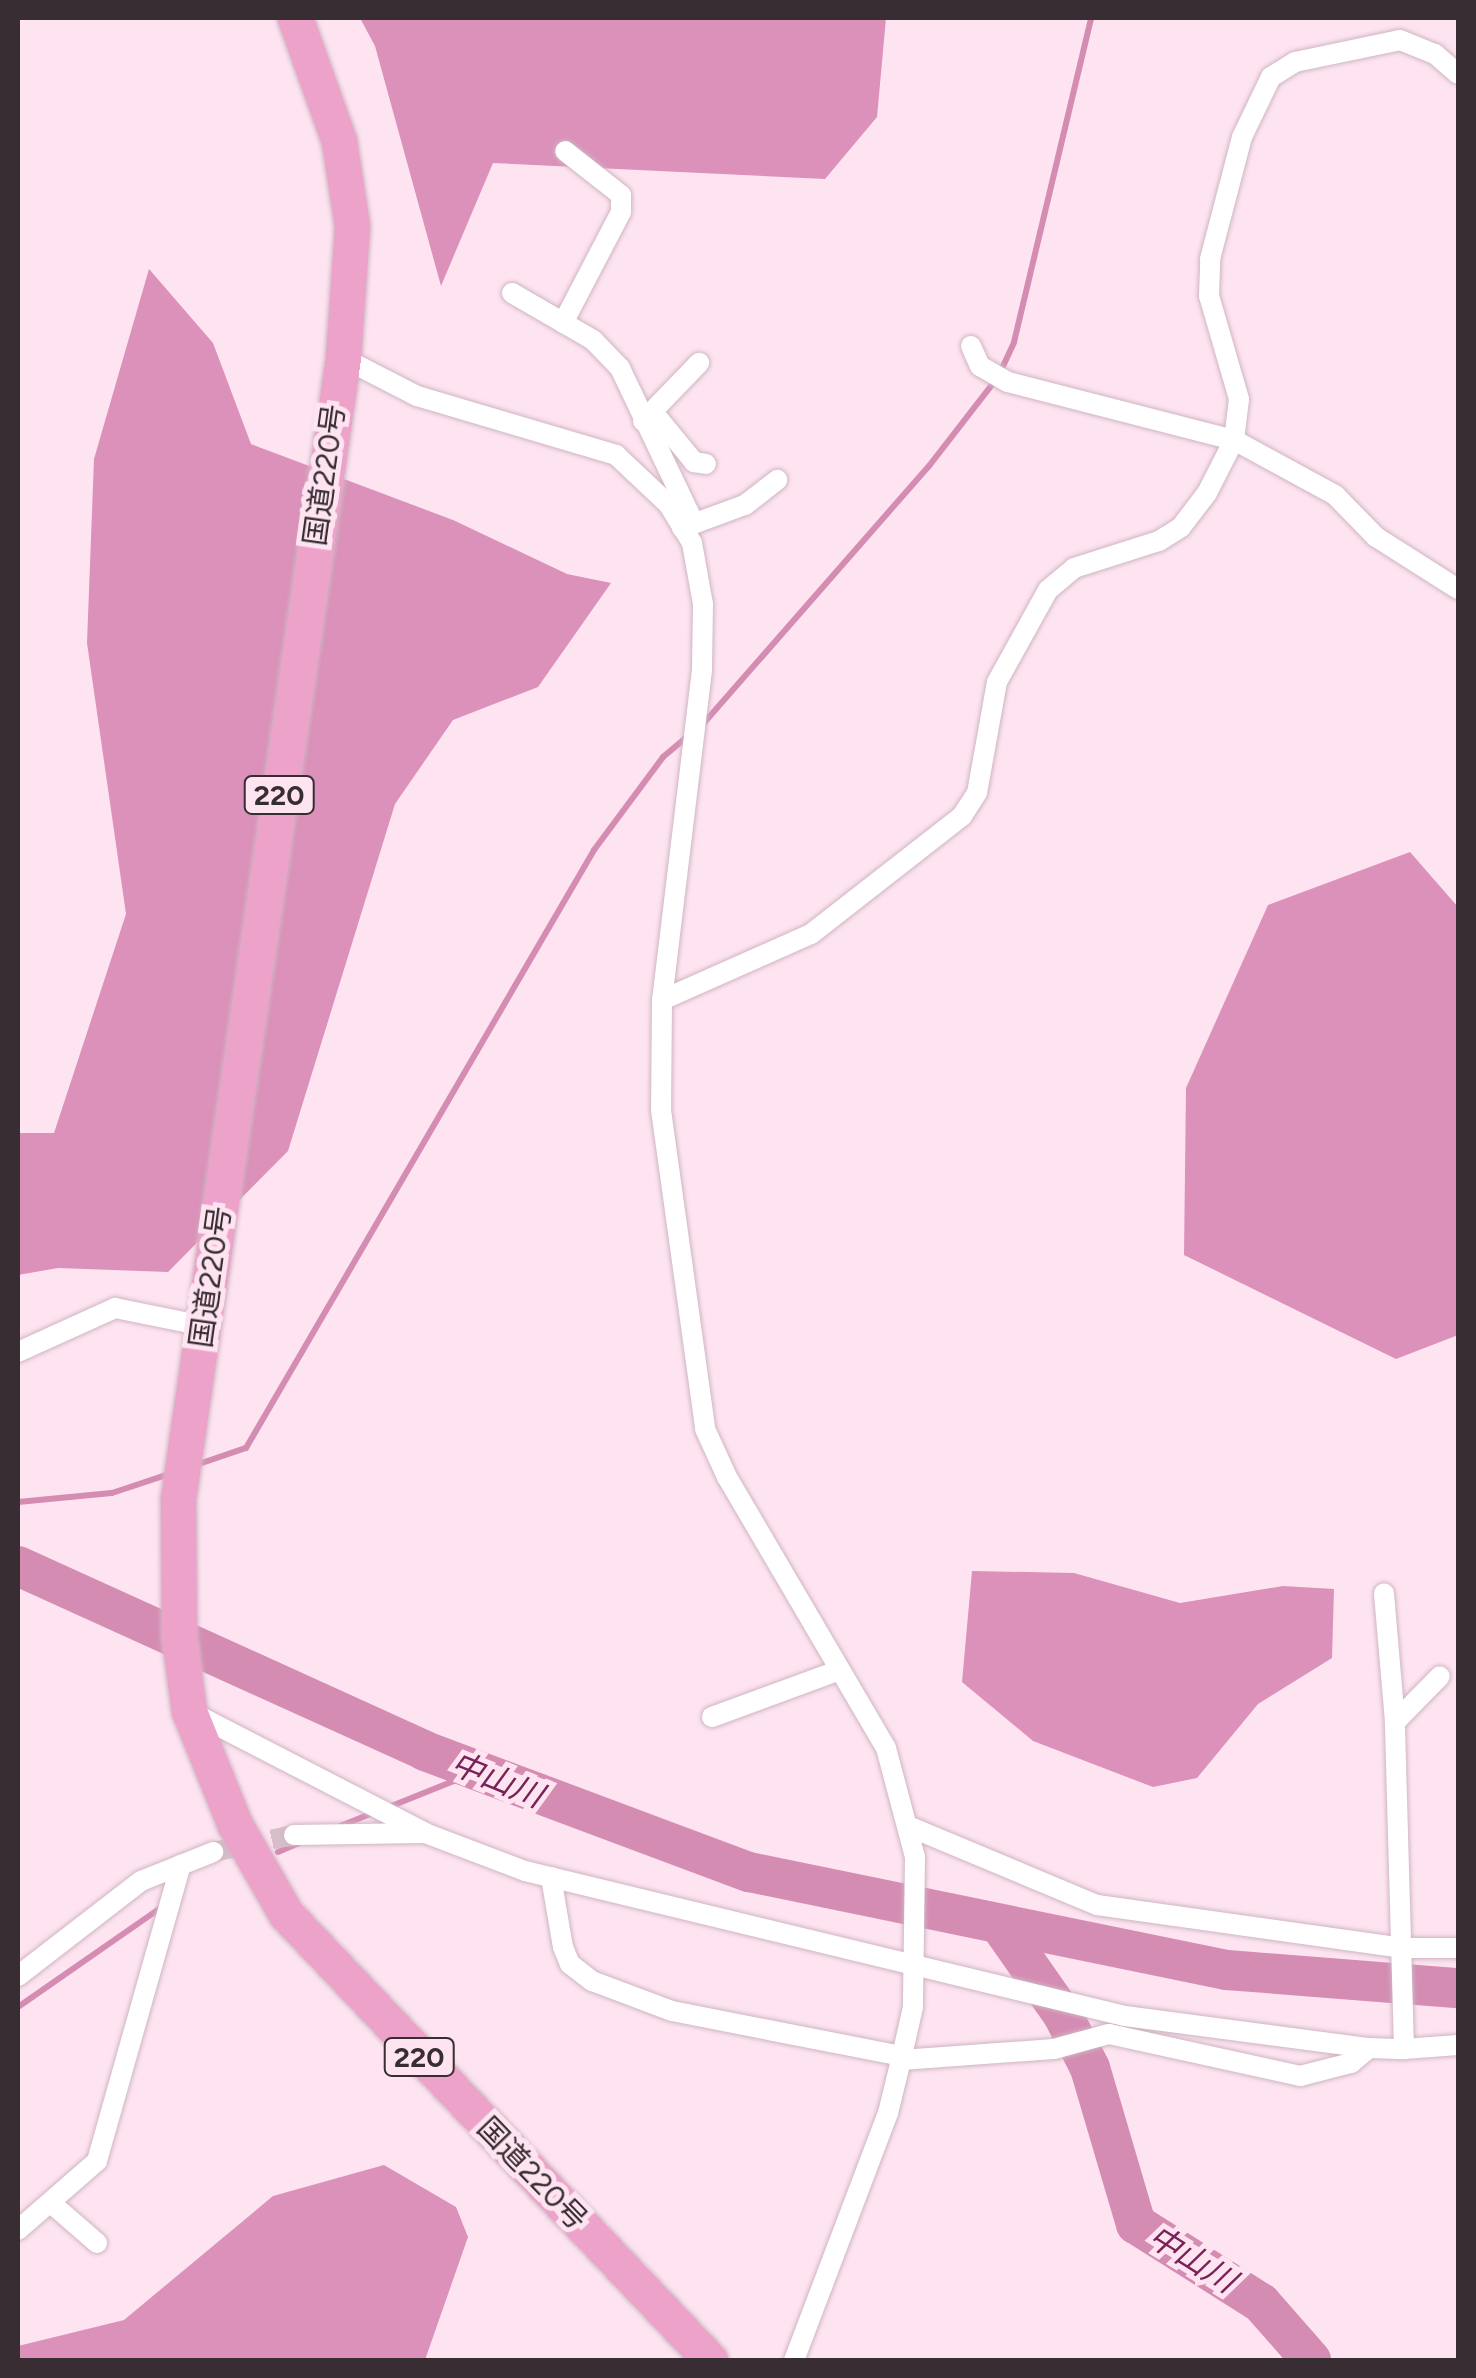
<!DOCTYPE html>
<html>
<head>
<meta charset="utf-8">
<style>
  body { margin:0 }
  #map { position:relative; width:1476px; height:2378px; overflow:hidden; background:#fee4f1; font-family:Figtree,"Noto Sans JP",sans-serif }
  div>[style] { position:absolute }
  .forest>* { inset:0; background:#db91b9 }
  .stream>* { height:6px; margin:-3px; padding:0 3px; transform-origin:3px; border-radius:3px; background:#d58cb3 }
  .river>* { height:40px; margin:-20px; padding:0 20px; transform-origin:20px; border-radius:20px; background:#d58cb3 }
  .street-tunnel>* { height:20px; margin-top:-10px; transform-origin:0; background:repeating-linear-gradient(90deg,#d6bfcb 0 20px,transparent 0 30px) }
  .roads { filter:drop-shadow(0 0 2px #cfb5c2) drop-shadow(0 0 2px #cfb5c2) }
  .street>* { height:20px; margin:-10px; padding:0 10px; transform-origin:10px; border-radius:10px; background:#fff }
  .highway>* { height:35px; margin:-17.5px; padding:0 17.5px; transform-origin:17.5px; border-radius:17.5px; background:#eda2ca }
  span { translate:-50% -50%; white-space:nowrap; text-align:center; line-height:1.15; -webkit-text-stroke:10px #fee4f1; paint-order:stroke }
  .shield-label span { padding:2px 8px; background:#fee4f1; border:2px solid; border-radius:8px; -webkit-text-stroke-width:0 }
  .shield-label { font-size:28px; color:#372d32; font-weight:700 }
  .street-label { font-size:30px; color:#372d32 }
  .water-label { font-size:32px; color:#782257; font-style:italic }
  .frame { position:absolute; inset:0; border:20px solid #372d32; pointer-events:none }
</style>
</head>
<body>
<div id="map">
  <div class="forest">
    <i style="clip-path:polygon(360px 18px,886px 18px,877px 117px,825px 179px,493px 163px,441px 286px,375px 46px)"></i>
    <i style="clip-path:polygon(149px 269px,213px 343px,251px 444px,453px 520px,567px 574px,611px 583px,538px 687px,453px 720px,395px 804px,288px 1151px,168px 1272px,58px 1268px,18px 1275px,18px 1133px,54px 1133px,126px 914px,87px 643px,94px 459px)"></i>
    <i style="clip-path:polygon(1410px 852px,1458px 907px,1458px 1335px,1396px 1359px,1184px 1255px,1186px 1088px,1268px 905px)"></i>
    <i style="clip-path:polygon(972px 1571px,1074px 1573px,1180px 1603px,1283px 1586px,1334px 1589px,1332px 1658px,1258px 1704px,1197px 1778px,1153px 1787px,1033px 1741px,962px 1682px)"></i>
    <i style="clip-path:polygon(384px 2165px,456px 2207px,468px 2237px,425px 2360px,18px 2360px,18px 2346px,124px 2320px,273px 2196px)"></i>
  </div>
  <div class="stream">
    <i style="left:703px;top:724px;width:343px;rotate:-48.8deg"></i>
    <i style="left:929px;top:466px;width:113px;rotate:-52.2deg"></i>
    <i style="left:998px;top:377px;width:38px;rotate:-65deg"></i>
    <i style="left:1014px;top:342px;width:333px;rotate:-76.6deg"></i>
    <i style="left:193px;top:1466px;width:56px;rotate:-18.8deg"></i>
    <i style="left:246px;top:1448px;width:692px;rotate:-59.8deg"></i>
    <i style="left:594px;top:850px;width:116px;rotate:-53.4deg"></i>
    <i style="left:663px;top:757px;width:34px;rotate:-40deg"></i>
    <i style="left:18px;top:1502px;width:94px;rotate:-5.5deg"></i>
    <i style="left:112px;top:1493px;width:63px;rotate:-18.4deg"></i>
    <i style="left:389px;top:1807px;width:94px;rotate:-21.9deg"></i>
    <i style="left:338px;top:1827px;width:38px;rotate:-22deg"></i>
    <i style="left:278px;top:1852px;width:23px;rotate:-23deg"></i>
    <i style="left:18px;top:2007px;width:175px;rotate:-34.8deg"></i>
  </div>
  <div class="river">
    <i style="left:18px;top:1566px;width:447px;rotate:24.4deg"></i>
    <i style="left:425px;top:1751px;width:346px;rotate:20.5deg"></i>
    <i style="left:749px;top:1872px;width:488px;rotate:11.6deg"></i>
    <i style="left:1227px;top:1970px;width:232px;rotate:4.5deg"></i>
    <i style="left:1000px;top:1925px;width:110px;rotate:55deg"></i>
    <i style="left:1063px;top:2015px;width:59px;rotate:63deg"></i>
    <i style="left:1090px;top:2068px;width:163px;rotate:73.6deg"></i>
    <i style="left:1136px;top:2224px;width:148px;rotate:32.3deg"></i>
    <i style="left:1261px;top:2303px;width:76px;rotate:48.7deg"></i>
  </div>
  <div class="street-tunnel">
    <i style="left:213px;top:1852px;width:83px;rotate:-11.9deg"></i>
  </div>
  <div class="roads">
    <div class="street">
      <i style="left:512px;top:293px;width:94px;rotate:30.1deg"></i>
      <i style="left:593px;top:340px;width:39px;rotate:46deg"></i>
      <i style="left:620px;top:368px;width:165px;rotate:64.5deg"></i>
      <i style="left:563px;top:323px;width:125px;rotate:-62.4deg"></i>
      <i style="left:621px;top:212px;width:17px;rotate:-90deg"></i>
      <i style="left:621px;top:195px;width:71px;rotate:-141.8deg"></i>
      <i style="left:971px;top:346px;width:22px;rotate:66deg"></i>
      <i style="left:980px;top:366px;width:32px;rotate:30deg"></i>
      <i style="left:1008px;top:382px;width:233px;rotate:14.4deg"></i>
      <i style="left:1234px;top:440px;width:115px;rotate:28.6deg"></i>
      <i style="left:1335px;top:495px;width:59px;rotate:45.7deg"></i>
      <i style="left:1376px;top:537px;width:97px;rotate:32.4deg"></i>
      <i style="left:343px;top:358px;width:83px;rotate:27.2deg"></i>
      <i style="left:417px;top:396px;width:208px;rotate:16.5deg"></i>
      <i style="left:616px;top:455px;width:73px;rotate:43.3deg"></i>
      <i style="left:669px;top:505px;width:44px;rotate:58.8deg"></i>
      <i style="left:692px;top:543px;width:62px;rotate:79.8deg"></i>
      <i style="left:703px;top:604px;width:66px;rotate:90.9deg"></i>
      <i style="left:702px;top:670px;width:332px;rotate:96.9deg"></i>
      <i style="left:662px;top:1000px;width:110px;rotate:90.5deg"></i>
      <i style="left:661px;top:1110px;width:322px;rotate:82.1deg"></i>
      <i style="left:705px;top:1429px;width:53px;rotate:65.4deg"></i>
      <i style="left:727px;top:1477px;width:314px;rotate:59.6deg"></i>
      <i style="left:886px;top:1748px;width:113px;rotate:75.1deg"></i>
      <i style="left:915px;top:1857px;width:150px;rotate:90.8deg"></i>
      <i style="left:913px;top:2007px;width:50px;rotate:102.7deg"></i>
      <i style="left:902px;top:2056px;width:59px;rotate:103.8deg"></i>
      <i style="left:888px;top:2113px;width:264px;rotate:110.8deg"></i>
      <i style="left:653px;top:412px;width:65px;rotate:50.6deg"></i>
      <i style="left:694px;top:462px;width:12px;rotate:9deg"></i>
      <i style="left:643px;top:421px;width:81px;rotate:-46deg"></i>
      <i style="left:682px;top:528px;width:67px;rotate:-20.1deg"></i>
      <i style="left:745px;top:505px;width:41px;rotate:-38deg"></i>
      <i style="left:662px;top:1000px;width:163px;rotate:-23.9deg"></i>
      <i style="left:811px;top:934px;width:192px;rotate:-38deg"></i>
      <i style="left:962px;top:816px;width:27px;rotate:-57deg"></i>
      <i style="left:977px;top:793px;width:113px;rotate:-79.8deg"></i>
      <i style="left:997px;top:682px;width:105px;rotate:-61deg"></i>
      <i style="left:1048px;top:590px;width:34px;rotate:-40deg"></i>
      <i style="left:1074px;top:568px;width:89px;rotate:-17.6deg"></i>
      <i style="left:1159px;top:541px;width:26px;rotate:-32deg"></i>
      <i style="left:1181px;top:527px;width:43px;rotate:-52.6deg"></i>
      <i style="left:1207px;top:493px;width:59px;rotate:-63deg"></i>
      <i style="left:1234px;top:440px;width:41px;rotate:-83deg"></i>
      <i style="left:1239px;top:399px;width:107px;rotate:-106.2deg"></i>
      <i style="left:1209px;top:296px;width:37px;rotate:-88deg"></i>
      <i style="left:1210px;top:259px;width:126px;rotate:-75.3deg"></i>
      <i style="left:1242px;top:137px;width:67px;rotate:-64.2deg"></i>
      <i style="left:1271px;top:77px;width:28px;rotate:-32deg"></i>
      <i style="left:1295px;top:62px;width:107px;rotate:-11.8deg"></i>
      <i style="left:1400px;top:40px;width:38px;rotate:22deg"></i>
      <i style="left:1435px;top:54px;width:30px;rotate:41deg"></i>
      <i style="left:18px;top:1352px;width:107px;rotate:-24.4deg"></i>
      <i style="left:115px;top:1308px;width:91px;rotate:11.4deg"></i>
      <i style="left:191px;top:1712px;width:263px;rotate:27.3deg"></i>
      <i style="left:425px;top:1833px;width:107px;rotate:20.8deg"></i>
      <i style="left:525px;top:1871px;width:617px;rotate:13.59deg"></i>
      <i style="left:1125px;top:2016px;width:246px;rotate:7.5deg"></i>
      <i style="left:712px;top:1717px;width:133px;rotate:-20.2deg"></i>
      <i style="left:1395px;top:1722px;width:64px;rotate:-45.6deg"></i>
      <i style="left:908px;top:1826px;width:205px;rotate:22.7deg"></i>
      <i style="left:1097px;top:1905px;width:309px;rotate:8deg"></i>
      <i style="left:1403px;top:1948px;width:55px"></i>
      <i style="left:294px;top:1835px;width:128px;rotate:-0.9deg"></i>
      <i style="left:551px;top:1877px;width:71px;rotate:80.3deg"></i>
      <i style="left:563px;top:1947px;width:18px;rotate:68deg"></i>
      <i style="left:570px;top:1964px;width:28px;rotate:38deg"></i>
      <i style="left:592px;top:1981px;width:85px;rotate:20.6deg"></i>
      <i style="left:672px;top:2011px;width:234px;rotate:11.1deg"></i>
      <i style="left:18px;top:1976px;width:155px;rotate:-37.7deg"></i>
      <i style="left:141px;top:1881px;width:78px;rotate:-21.9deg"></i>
      <i style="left:1404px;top:2049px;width:54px;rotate:-4.2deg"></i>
      <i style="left:901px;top:2060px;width:153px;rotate:-4.1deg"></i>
      <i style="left:1054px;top:2049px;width:57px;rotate:-15.3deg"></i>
      <i style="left:1109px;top:2034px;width:196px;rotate:12.4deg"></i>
      <i style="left:1300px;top:2076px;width:53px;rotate:-14.3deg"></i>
      <i style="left:1351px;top:2063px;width:23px;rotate:-40deg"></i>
      <i style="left:1369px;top:2048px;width:35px;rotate:2deg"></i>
      <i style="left:1404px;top:2049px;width:327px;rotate:-91.6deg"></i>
      <i style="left:1395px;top:1722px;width:129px;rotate:-94.9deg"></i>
      <i style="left:51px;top:2203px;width:61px;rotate:41deg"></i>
      <i style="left:18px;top:2230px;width:105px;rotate:-41.1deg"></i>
      <i style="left:97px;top:2161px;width:308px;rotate:-74.2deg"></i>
    </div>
    <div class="highway">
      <i style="left:295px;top:18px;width:131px;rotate:70.3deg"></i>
      <i style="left:339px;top:141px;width:86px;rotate:81.3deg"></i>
      <i style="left:352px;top:226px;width:132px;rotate:93.9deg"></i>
      <i style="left:343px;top:358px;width:1153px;rotate:98.23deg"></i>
      <i style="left:178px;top:1499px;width:138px;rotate:89.6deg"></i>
      <i style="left:179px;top:1637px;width:75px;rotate:82.3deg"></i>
      <i style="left:189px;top:1711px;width:123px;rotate:68deg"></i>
      <i style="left:235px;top:1825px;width:103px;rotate:60.2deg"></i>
      <i style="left:286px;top:1914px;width:615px;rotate:46.45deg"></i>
    </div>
  </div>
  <div class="shield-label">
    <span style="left:279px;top:795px">220</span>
    <span style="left:419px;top:2057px">220</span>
  </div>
  <div class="street-label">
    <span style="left:325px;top:475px;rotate:-82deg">国道220号</span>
    <span style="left:211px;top:1277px;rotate:-82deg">国道220号</span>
    <span style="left:532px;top:2174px;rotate:46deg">国道220号</span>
  </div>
  <div class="water-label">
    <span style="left:497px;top:1780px;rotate:22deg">中山川</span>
    <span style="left:1192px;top:2259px;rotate:32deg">中山川</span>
  </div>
  <div class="frame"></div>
</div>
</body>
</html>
